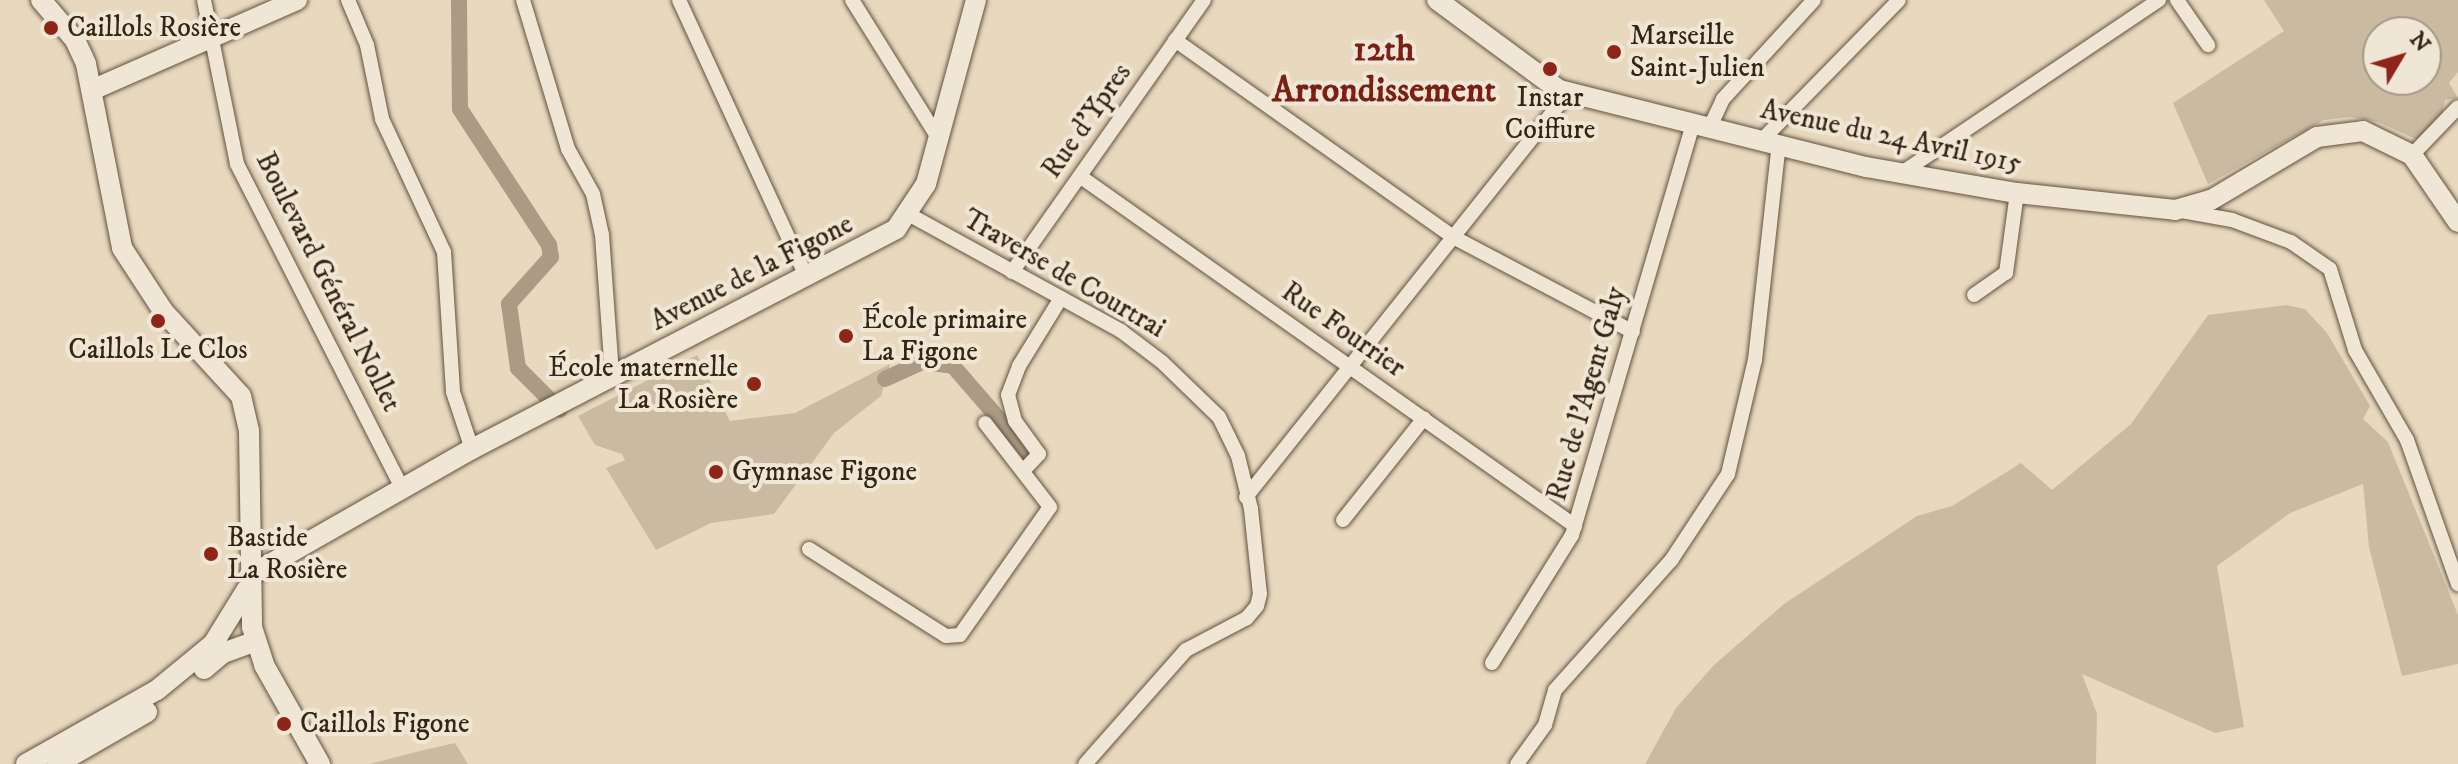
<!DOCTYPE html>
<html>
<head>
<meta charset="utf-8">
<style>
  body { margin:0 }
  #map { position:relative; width:2458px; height:764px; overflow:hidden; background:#e8d8be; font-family:"IM FELL DW Pica",serif }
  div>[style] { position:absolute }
  .green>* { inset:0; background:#cabaa1 }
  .canal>* { height:16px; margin:-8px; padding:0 8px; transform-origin:8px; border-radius:8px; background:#ab9b84 }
  .roads { filter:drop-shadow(0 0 2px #62523e) drop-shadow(0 0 2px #62523e) }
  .street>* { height:14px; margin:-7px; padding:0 7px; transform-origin:7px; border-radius:7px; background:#f0e6d5 }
  .secondary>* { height:20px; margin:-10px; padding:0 10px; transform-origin:10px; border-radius:10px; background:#f0e6d5 }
  .dots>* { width:22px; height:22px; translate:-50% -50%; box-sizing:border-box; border:4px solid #f0e6d5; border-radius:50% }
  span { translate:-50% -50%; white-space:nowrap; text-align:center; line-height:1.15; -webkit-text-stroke:8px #f0e6d5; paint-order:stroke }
  .poi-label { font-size:28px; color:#352613 }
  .left { translate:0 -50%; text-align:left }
  .right { translate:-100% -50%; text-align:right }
  .street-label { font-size:28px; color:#352613 }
  .district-label { font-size:36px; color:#7a1f14; font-weight:700 }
  .north { position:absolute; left:2362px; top:16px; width:80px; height:80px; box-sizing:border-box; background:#f0e6d5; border:2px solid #a59987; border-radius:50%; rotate:52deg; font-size:22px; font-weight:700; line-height:32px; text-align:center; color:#352613 }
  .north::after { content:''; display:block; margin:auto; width:28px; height:36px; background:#8f2418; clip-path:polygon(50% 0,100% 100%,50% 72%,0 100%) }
</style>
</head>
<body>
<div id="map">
  <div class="green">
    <i style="clip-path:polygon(evenodd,2264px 0,2458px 0,2458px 72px,2449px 83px,2458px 98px,2445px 100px,2442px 114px,2420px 141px,2378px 122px,2350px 117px,2324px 120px,2208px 184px,2173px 103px,2284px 31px,2264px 0,2378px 32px,2426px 32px,2426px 80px,2378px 80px,2378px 32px)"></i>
    <i style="clip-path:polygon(2286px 305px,2305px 309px,2327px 333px,2370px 406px,2363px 419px,2388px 442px,2458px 615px,2458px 664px,2402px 676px,2369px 547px,2363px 484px,2290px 513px,2217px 566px,2244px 727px,2215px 733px,2082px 674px,2097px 714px,2096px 764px,1645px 764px,1676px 708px,1714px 665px,1784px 604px,1917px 516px,1952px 506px,2021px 463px,2052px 490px,2131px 424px,2208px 315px)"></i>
    <i style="clip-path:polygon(697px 355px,730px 421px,795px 413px,890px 364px,881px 396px,834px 433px,774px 514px,711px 523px,656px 550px,606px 468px,625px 460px,622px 454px,595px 445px,578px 416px)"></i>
    <i style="clip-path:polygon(455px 743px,468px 764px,369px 764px,424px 750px)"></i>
  </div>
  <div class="canal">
    <i style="left:459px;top:0;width:109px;rotate:89.5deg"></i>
    <i style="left:460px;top:109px;width:163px;rotate:56.8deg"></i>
    <i style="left:549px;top:245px;width:12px;rotate:81deg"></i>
    <i style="left:551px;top:257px;width:63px;rotate:131.8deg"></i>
    <i style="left:509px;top:304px;width:65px;rotate:82deg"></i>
    <i style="left:518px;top:368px;width:59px;rotate:45deg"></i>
    <i style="left:885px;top:379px;width:41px;rotate:-24.7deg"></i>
    <i style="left:922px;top:362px;width:31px;rotate:7deg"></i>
    <i style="left:953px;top:366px;width:118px;rotate:49.1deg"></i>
  </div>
  <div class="roads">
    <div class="street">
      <i style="left:204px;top:0;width:167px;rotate:78.6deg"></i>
      <i style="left:237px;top:164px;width:364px;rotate:63deg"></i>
      <i style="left:348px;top:0;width:49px;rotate:67.1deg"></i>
      <i style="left:367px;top:45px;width:76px;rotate:78.5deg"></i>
      <i style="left:382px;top:119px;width:147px;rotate:65deg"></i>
      <i style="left:444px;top:252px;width:140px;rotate:86.3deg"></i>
      <i style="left:453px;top:392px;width:60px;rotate:71.6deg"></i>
      <i style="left:523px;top:0;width:156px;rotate:73.2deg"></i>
      <i style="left:568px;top:149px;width:51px;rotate:60.9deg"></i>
      <i style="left:593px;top:194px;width:42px;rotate:77.6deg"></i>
      <i style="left:602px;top:235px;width:140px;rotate:85.9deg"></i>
      <i style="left:679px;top:0;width:306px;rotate:65.3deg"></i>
      <i style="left:852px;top:0;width:166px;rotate:58deg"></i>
      <i style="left:2177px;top:0;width:55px;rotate:55.4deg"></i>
      <i style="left:1175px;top:40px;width:343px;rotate:35.3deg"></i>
      <i style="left:1455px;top:238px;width:201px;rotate:27.8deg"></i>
      <i style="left:1710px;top:127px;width:31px;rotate:-65deg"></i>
      <i style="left:1723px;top:99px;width:134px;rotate:-47.4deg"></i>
      <i style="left:1763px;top:139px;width:194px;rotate:-45.6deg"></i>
      <i style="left:2412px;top:155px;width:66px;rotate:-46.2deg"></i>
      <i style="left:1900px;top:174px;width:312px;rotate:-33.9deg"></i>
      <i style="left:1081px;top:177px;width:605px;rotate:35.24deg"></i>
      <i style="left:2176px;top:210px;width:57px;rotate:10.1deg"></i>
      <i style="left:2232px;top:220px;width:63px;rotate:20.4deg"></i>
      <i style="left:2291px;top:242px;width:47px;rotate:34.7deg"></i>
      <i style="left:2330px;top:269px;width:85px;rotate:72.8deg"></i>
      <i style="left:2355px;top:350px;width:104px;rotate:60deg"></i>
      <i style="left:2407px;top:440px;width:153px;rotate:70.5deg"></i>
      <i style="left:910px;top:215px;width:241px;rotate:28.8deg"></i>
      <i style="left:1121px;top:331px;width:51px;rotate:37.1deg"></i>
      <i style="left:1162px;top:362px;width:79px;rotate:44deg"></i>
      <i style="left:1219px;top:417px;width:43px;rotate:64deg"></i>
      <i style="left:1238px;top:456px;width:55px;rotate:76.2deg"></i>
      <i style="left:1251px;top:509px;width:85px;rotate:84deg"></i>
      <i style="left:1260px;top:594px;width:12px;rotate:104deg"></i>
      <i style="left:1257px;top:606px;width:16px;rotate:130deg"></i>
      <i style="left:1247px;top:618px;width:69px;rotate:152.3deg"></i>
      <i style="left:1186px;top:650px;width:152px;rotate:131.5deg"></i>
      <i style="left:1012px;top:272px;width:333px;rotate:-54.8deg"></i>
      <i style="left:1974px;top:295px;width:39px;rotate:-35deg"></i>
      <i style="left:2006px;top:273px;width:81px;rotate:-82.2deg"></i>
      <i style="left:1024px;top:470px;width:22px;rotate:-47deg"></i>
      <i style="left:1039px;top:454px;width:41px;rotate:-126deg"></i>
      <i style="left:1015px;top:421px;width:27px;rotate:-105deg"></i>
      <i style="left:1008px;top:395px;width:31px;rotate:-69deg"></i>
      <i style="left:1019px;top:366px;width:80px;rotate:-58.3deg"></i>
      <i style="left:1246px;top:497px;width:517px;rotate:-51.44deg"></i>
      <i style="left:1343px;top:520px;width:130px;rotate:-51.5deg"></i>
      <i style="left:809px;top:549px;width:162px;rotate:32.4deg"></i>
      <i style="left:946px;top:636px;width:14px;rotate:-4deg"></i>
      <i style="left:960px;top:635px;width:156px;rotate:-54.9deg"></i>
      <i style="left:1050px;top:507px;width:106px;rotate:-127.7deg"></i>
      <i style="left:1492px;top:663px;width:151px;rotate:-58deg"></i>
      <i style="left:1572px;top:535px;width:429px;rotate:-73.6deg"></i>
      <i style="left:1517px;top:764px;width:48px;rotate:-54.3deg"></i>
      <i style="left:1545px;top:725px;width:36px;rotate:-74deg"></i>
      <i style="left:1555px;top:690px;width:176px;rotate:-48.2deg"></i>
      <i style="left:1672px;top:559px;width:102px;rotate:-56.6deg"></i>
      <i style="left:1728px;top:474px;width:117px;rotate:-76.7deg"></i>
      <i style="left:1755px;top:360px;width:218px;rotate:-83.7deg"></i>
    </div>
    <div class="secondary">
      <i style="left:41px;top:0;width:52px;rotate:49.6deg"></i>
      <i style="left:75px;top:40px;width:26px;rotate:65deg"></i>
      <i style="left:86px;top:64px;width:187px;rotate:78.9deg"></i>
      <i style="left:122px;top:248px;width:75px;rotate:56.9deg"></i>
      <i style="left:163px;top:311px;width:115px;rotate:47.5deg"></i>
      <i style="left:241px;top:396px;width:36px;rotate:77deg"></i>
      <i style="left:249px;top:431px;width:196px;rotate:89.1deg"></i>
      <i style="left:252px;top:627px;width:40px;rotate:72deg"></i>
      <i style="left:264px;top:665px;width:114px;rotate:60.5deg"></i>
      <i style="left:1437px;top:0;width:152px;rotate:36.4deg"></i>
      <i style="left:1559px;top:90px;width:317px;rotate:14.1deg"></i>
      <i style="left:1866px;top:167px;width:153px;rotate:9.8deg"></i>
      <i style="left:2017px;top:193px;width:159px;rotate:6.1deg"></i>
      <i style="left:2175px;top:210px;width:37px;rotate:-16deg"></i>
      <i style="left:2211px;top:200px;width:123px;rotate:-30.7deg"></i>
      <i style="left:2317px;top:137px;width:46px;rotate:-7.4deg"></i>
      <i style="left:2363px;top:131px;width:55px;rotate:26.1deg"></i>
      <i style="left:2412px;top:155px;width:81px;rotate:55.5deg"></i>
      <i style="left:92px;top:90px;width:224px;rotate:-23.7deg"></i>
      <i style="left:249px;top:576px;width:257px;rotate:-29.7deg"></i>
      <i style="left:472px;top:449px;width:478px;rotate:-27.4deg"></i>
      <i style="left:896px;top:229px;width:54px;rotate:-56.3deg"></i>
      <i style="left:926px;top:184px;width:191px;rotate:-74.8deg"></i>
      <i style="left:204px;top:669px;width:25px;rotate:-40deg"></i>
      <i style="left:223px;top:653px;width:35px;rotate:-20deg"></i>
      <i style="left:26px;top:764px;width:150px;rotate:-29.5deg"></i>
      <i style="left:157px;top:690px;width:72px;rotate:-39.4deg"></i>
      <i style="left:213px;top:644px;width:65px;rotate:-58.3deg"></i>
      <i style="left:57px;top:764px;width:104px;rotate:-30deg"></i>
    </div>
  </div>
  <div class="dots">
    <i style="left:51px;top:28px;background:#8f2418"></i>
    <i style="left:1614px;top:52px;background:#8f2418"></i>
    <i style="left:1550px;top:69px;background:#8f2418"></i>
    <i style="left:158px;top:321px;background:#8f2418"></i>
    <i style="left:846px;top:336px;background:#8f2418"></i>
    <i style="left:754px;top:384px;background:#8f2418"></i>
    <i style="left:716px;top:472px;background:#8f2418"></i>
    <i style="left:211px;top:554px;background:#8f2418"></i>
    <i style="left:284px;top:724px;background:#8f2418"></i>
  </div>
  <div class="poi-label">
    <span class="left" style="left:67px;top:28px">Caillols Rosière</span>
    <span class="left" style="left:1630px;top:52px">Marseille<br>Saint-Julien</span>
    <span style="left:1550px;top:114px">Instar<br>Coiffure</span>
    <span class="left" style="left:862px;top:336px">École primaire<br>La Figone</span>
    <span style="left:158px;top:350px">Caillols Le Clos</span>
    <span class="right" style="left:738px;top:384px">École maternelle<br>La Rosière</span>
    <span class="left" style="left:732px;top:472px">Gymnase Figone</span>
    <span class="left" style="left:227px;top:554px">Bastide<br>La Rosière</span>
    <span class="left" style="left:300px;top:724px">Caillols Figone</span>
  </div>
  <div class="street-label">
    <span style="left:1087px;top:121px;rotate:-55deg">Rue d'Ypres</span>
    <span style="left:1891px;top:137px;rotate:12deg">Avenue du 24 Avril 1915</span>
    <span style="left:752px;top:273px;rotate:-27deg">Avenue de la Figone</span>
    <span style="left:1064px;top:274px;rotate:30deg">Traverse de Courtrai</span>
    <span style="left:328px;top:282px;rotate:63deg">Boulevard Général Nollet</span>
    <span style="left:1343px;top:330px;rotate:35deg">Rue Fourrier</span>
    <span style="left:1587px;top:394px;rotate:-74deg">Rue de l'Agent Galy</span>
  </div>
  <div class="district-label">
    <span style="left:1384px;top:70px">12th<br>Arrondissement</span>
  </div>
  <div class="north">N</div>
</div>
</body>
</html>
